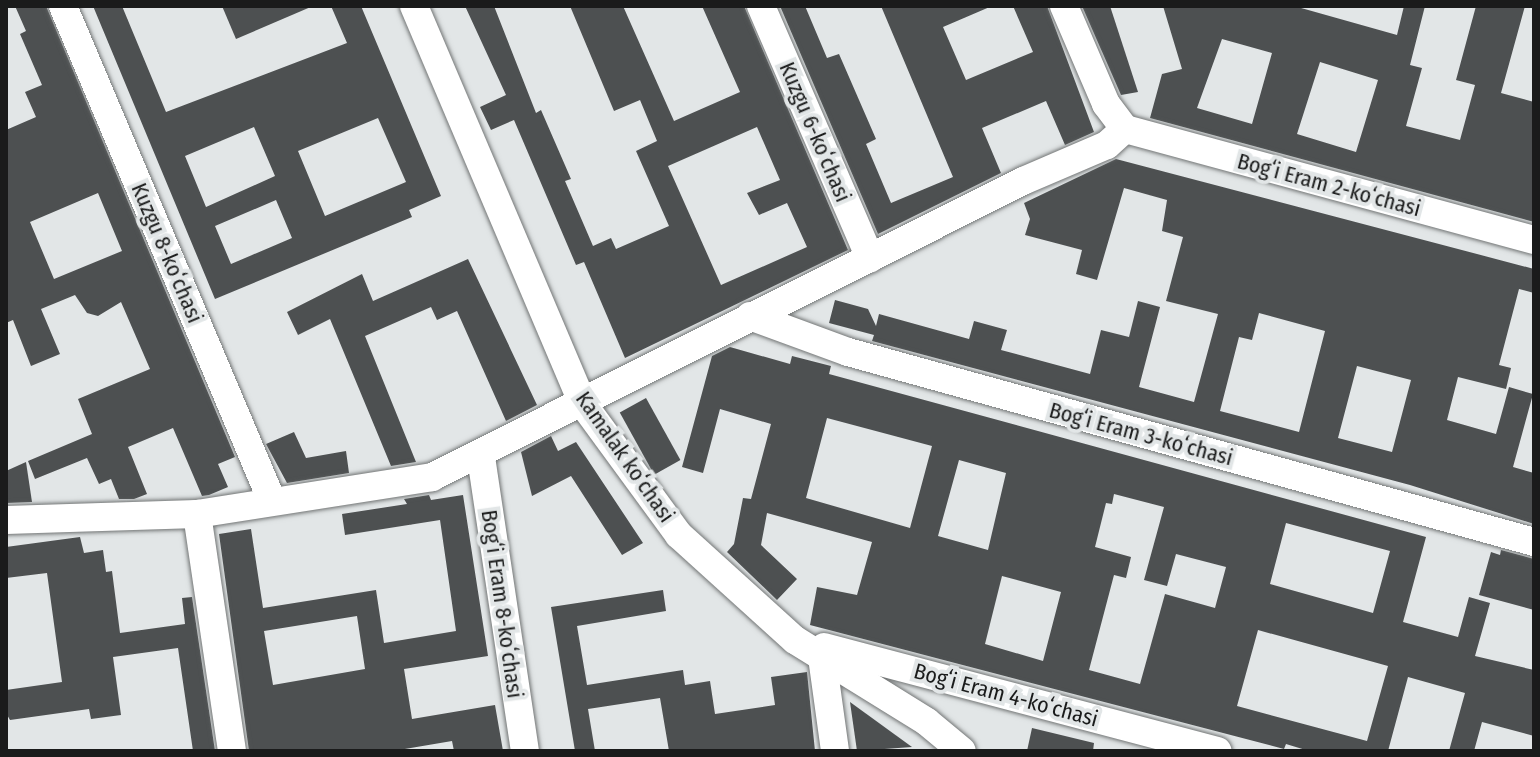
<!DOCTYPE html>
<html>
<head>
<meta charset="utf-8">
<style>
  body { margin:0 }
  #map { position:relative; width:1540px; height:757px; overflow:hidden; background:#e2e6e7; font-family:"Fira Sans Condensed",sans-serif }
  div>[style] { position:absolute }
  .building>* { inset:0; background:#4d5051; transform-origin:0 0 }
  .roads { filter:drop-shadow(0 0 2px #727575) drop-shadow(0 0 2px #727575) }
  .street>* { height:28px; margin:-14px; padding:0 14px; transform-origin:14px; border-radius:14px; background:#fff }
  span { translate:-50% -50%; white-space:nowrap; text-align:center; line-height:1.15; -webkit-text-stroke:8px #e2e6e7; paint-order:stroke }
  .street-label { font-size:22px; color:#1a1b1b }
  .frame { position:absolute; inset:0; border:8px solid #1a1b1b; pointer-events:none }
</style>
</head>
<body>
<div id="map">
  <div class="building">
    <i style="clip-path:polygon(evenodd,15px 6px,46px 6px,235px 457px,218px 464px,228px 487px,209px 495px,202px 496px,173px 428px,128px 447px,147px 494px,134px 499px,119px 499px,111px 479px,99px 484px,87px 458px,35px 479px,28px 461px,92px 434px,78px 399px,150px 369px,121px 302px,98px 316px,87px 313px,75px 295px,41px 309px,60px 354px,31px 366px,13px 320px,6px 323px,6px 130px,36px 117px,25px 92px,42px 85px,20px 34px,26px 31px,15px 6px,98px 193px,122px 251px,54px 279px,30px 222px,98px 193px)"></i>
    <i style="clip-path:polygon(evenodd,93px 6px,122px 6px,166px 112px,347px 43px,331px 6px,361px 6px,441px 196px,409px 210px,412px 217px,215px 299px,93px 6px,378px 118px,406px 182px,325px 216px,298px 151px,378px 118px,93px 6px,254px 127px,275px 176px,206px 207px,185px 156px,254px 127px,93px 6px,276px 200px,292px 238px,231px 264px,215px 226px,276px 200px)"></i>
    <i style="clip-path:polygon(222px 6px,313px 6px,236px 39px)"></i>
    <i style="clip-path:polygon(evenodd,465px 6px,494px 6px,536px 113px,541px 110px,571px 179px,565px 181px,593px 246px,611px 238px,616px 249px,669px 226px,636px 151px,657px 141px,640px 100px,614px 111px,570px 6px,623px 6px,674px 121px,740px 92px,702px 6px,744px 6px,848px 250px,625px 358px,584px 262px,576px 265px,514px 120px,491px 130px,480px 107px,506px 95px,465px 6px,757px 127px,780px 180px,747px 193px,759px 215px,787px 203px,807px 247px,721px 285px,668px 166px,757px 127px)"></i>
    <i style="clip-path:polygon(780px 6px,805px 6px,827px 58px,839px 54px,876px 139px,866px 144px,891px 203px,953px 177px,881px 6px,992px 6px,943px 27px,966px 80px,1033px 52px,1013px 6px,1047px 6px,1094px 132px,1065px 145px,1046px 101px,982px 128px,1001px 173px,878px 234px)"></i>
    <i style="clip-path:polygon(1082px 6px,1110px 6px,1138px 92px,1121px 95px)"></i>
    <i style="clip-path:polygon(evenodd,1163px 6px,1294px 6px,1397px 35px,1404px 6px,1425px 6px,1410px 65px,1422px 68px,1406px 126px,1460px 140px,1475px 85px,1456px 80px,1476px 6px,1525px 6px,1501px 93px,1534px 102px,1534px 222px,1150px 118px,1162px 74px,1182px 69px,1163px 6px,1222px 39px,1272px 53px,1252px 124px,1197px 108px,1222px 39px,1163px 6px,1320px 62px,1378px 80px,1356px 152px,1297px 134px,1320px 62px)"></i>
    <i style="clip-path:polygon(evenodd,1116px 159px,1534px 269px,1534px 293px,1519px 289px,1499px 365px,1511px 368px,1506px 389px,1458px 377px,1447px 420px,1496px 434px,1509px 387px,1533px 394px,1513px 467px,1534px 473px,1534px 524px,1410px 485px,872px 341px,874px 335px,829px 323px,835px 300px,868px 309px,876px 326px,879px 314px,969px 339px,974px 321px,1007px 330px,1001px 350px,1090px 374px,1101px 330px,1129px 337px,1138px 301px,1160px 307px,1139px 387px,1194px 402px,1218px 314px,1166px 301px,1183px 237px,1162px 231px,1167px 200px,1124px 188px,1097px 280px,1076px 274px,1082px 250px,1025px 235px,1030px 219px,1024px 203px,1116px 159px,1259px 313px,1325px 331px,1299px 432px,1220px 411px,1239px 337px,1252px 340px,1259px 313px,1116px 159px,1357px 366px,1411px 380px,1392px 452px,1338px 438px,1357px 366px)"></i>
    <i style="clip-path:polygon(468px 259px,537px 405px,506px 421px,457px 311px,437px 320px,431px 307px,365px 336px,416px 462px,391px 466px,330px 319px,298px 335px,287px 312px,362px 274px,373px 301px)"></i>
    <i style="clip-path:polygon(evenodd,730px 347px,790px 364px,792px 356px,831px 366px,829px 374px,1426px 537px,1403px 622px,1458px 637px,1469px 597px,1490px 603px,1475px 656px,1534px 670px,1534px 736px,1482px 722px,1474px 751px,1449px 751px,1465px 693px,1408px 677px,1388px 751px,1309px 751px,1286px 744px,1284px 749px,810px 625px,817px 587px,857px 595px,872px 542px,767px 513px,761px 545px,797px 579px,777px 600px,727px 552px,734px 544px,743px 498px,751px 499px,771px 424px,720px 409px,703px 473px,682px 467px,712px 356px,730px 347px,827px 418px,932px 446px,910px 528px,806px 498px,827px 418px,730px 347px,959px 460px,1006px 473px,988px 550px,938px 536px,959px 460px,730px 347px,1114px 494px,1164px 507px,1144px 580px,1167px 586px,1176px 554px,1226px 567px,1215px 608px,1165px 594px,1140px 684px,1089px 670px,1114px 575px,1126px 578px,1131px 557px,1095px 547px,1106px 503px,1112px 504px,1114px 494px,730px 347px,1286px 523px,1390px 551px,1373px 613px,1270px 584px,1286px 523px,730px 347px,1002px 576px,1061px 592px,1043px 661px,985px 644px,1002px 576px,730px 347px,1258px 630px,1388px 666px,1367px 741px,1237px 706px,1258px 630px)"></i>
    <i style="left:646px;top:398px;width:71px;height:30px;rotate:61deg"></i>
    <i style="clip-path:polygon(294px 432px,306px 458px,346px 451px,349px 473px,287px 483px,266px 444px)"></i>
    <i style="clip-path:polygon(551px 436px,558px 451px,576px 442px,643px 543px,622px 555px,571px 476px,532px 496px,521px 452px)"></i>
    <i style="clip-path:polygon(26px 462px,32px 502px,6px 503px,6px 471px)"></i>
    <i style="clip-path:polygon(evenodd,429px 495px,431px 500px,463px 495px,488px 656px,404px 669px,412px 719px,495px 705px,503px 751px,454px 751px,452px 741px,393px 751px,249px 751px,219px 534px,251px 529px,263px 608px,376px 590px,384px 643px,456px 631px,440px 520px,345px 535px,342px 514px,407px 504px,404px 499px,429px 495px,357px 616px,365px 669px,273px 685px,264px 631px,357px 616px)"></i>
    <i style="clip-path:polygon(80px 537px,84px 553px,103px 550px,106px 572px,112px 571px,120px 633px,185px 624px,182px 598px,192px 597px,215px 751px,193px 751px,178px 648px,113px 657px,121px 715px,91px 719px,89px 709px,10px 720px,6px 713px,6px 690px,62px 682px,47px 573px,6px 578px,6px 547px)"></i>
    <i style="clip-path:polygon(1501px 550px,1534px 559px,1534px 610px,1479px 595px,1491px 552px,1500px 555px)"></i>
    <i style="clip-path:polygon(663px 590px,666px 611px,577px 626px,587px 685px,683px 670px,685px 685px,710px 681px,715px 714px,775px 705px,771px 677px,807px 672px,815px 751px,669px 751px,660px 698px,588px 709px,595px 751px,575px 751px,551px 607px)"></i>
    <i style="clip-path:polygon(850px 702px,912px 747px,857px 751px)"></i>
    <i style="clip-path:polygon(1032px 728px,1094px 743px,1093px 751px,1027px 751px)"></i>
  </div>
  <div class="roads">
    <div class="street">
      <i style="left:63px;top:6px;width:537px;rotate:67.11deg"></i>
      <i style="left:414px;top:6px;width:432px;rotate:67deg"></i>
      <i style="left:583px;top:404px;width:162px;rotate:53.8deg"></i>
      <i style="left:679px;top:535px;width:156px;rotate:42.2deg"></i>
      <i style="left:795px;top:640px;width:155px;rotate:31.8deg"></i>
      <i style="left:927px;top:722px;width:45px;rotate:39.6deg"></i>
      <i style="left:761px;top:6px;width:275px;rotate:66.6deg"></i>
      <i style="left:1064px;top:6px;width:107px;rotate:66.8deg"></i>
      <i style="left:1106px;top:104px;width:31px;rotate:53deg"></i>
      <i style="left:1125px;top:129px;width:424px;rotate:15.2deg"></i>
      <i style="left:750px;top:316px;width:104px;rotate:20.2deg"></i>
      <i style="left:848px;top:352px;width:712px;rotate:15.48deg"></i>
      <i style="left:481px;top:457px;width:297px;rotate:81.5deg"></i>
      <i style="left:197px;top:514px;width:240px;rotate:81.6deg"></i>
      <i style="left:6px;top:520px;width:191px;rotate:-1.8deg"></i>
      <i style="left:197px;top:514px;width:238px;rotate:-8.9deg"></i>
      <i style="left:432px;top:477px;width:661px;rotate:-26.6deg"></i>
      <i style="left:1023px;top:181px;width:91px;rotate:-23.2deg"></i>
      <i style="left:1107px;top:145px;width:24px;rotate:-42deg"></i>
      <i style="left:824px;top:647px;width:407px;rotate:14.8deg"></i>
      <i style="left:822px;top:657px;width:95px;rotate:82.1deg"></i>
    </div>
  </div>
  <div class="street-label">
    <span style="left:815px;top:132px;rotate:67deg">Kuzgu 6-koʻchasi</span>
    <span style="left:1329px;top:185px;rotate:15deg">Bogʻi Eram 2-koʻchasi</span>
    <span style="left:167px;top:253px;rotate:67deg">Kuzgu 8-koʻchasi</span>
    <span style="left:1141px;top:434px;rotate:15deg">Bogʻi Eram 3-koʻchasi</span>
    <span style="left:625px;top:457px;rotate:55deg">Kamalak koʻchasi</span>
    <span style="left:502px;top:604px;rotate:82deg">Bogʻi Eram 8-koʻchasi</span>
    <span style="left:1006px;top:695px;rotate:15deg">Bogʻi Eram 4-koʻchasi</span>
  </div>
  <div class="frame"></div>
</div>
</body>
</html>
